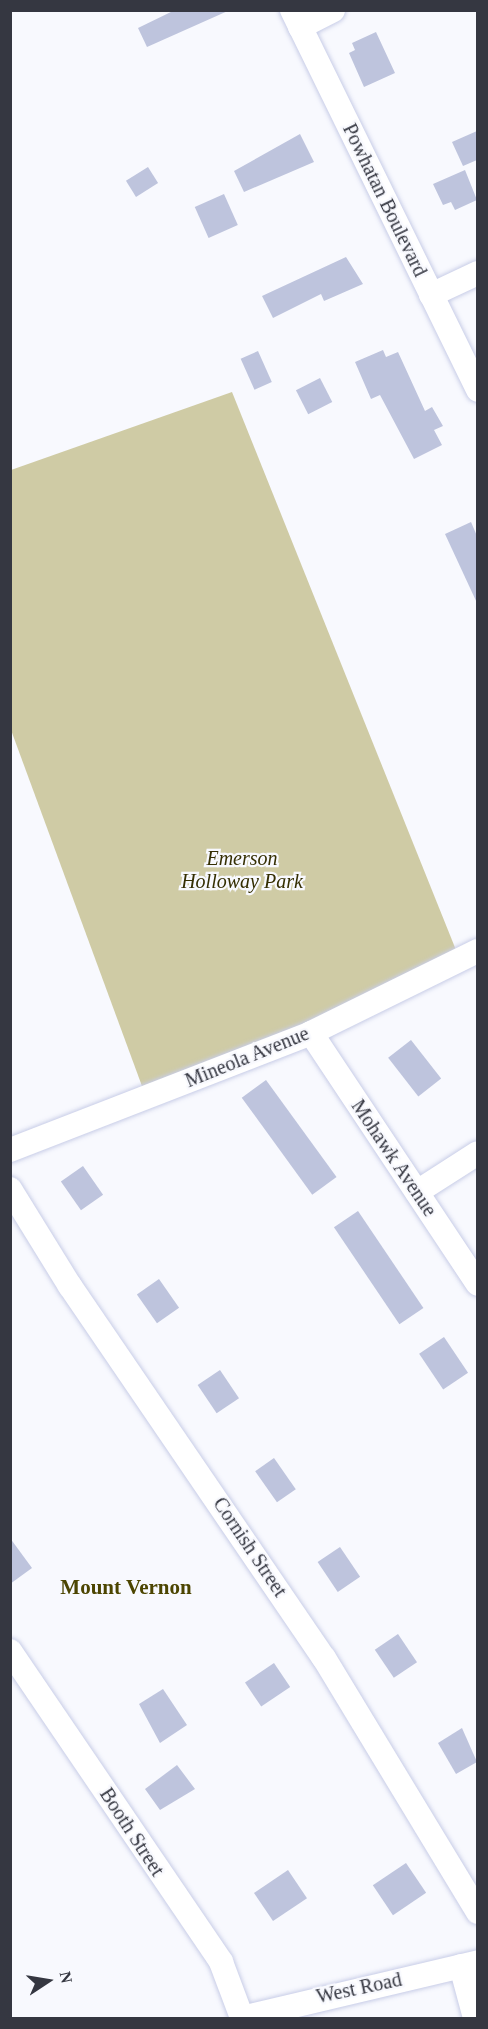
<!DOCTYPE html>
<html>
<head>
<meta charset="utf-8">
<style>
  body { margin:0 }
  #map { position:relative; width:488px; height:2029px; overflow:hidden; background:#f8f9fe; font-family:"Times New Roman",serif }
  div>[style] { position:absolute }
  .green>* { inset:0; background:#cfcba5 }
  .building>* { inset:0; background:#bec4dd; transform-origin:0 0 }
  .roads { filter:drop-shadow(0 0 2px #c8cde7) drop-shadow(0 0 2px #c8cde7) }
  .minor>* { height:24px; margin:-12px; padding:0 12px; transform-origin:12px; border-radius:12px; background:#fff }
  span { translate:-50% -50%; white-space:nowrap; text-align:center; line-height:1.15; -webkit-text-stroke:4.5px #f8f9fe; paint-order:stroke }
  .street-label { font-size:20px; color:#353741 }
  .park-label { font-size:20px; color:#342e02; font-style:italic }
  .neighbourhood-label { font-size:21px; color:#4c4501; font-weight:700 }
  .frame { position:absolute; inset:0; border:12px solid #353741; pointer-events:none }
  .north { position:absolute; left:18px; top:1951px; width:60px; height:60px; -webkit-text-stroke:4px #f8f9fe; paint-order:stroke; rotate:78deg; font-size:16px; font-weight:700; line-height:24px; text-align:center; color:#353741 }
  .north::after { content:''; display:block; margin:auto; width:21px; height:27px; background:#353741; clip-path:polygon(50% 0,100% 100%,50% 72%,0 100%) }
</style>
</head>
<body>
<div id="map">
  <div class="green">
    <i style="clip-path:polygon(232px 392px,460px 960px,146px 1097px,11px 730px,11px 470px)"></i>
  </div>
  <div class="building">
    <i style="clip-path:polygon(175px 10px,230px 10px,147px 47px,138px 28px)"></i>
    <i style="clip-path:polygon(376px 32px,395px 73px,364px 87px,349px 53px,355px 50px,352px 43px)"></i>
    <i style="clip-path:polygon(477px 131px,477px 160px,463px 166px,452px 142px)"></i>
    <i style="clip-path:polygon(300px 134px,314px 162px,244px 192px,234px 171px)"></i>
    <i style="left:148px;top:167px;width:19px;height:26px;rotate:58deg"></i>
    <i style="clip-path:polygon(465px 170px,477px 200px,455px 210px,451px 202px,443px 205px,433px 184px)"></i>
    <i style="left:224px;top:194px;width:34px;height:32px;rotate:66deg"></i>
    <i style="clip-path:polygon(346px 257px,363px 284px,324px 301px,321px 294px,273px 318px,262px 296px)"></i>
    <i style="clip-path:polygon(383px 350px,386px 357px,398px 352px,425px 411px,432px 407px,443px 426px,434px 430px,442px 445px,414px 459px,380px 395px,371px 399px,355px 362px)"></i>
    <i style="left:258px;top:351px;width:34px;height:19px;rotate:66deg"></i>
    <i style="left:320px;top:378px;width:27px;height:27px;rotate:63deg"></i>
    <i style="clip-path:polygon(471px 522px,477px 536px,477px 603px,445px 534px)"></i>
    <i style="left:411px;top:1040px;width:49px;height:29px;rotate:52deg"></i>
    <i style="left:266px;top:1080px;width:120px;height:30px;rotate:54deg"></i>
    <i style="left:83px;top:1166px;width:35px;height:27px;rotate:55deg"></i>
    <i style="left:358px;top:1211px;width:117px;height:29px;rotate:56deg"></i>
    <i style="left:159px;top:1279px;width:35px;height:27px;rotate:55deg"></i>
    <i style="left:444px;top:1337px;width:43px;height:30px;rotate:56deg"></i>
    <i style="left:220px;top:1370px;width:34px;height:27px;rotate:56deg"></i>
    <i style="left:274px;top:1458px;width:38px;height:23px;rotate:55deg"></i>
    <i style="clip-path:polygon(10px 1538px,32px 1568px,10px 1584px)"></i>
    <i style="left:340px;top:1547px;width:36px;height:27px;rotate:56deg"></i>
    <i style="left:398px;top:1634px;width:34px;height:28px;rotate:56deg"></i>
    <i style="left:274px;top:1663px;width:29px;height:35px;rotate:56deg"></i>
    <i style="clip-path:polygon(163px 1689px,187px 1725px,160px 1743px,139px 1704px)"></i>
    <i style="clip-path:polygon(462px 1728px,477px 1762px,456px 1774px,438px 1743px)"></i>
    <i style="clip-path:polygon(177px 1765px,195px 1789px,160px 1810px,145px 1789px)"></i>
    <i style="left:406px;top:1863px;width:36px;height:40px;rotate:56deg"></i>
    <i style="left:288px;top:1870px;width:34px;height:41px;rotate:56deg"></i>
  </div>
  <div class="roads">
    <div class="minor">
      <i style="left:292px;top:10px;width:423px;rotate:63.9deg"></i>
      <i style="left:300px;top:27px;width:37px;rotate:-27deg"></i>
      <i style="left:431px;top:295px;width:52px;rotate:-25.1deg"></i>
      <i style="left:311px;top:1033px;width:301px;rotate:56.4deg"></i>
      <i style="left:10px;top:1150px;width:323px;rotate:-21.2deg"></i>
      <i style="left:311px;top:1033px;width:186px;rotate:-26.2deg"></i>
      <i style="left:10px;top:1189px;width:114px;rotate:58.3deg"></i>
      <i style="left:70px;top:1286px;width:450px;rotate:55.7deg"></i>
      <i style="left:324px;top:1658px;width:297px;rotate:58.8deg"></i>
      <i style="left:417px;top:1192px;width:72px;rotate:-32.6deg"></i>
      <i style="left:10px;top:1651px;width:376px;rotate:55.8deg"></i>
      <i style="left:221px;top:1962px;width:60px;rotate:69.4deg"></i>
      <i style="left:461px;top:1966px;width:54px;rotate:74.9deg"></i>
      <i style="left:242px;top:2018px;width:243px;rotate:-13.3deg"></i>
    </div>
  </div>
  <div class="street-label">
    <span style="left:385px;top:200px;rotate:64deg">Powhatan Boulevard</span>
    <span style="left:247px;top:1057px;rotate:-22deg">Mineola Avenue</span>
    <span style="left:394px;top:1158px;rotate:56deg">Mohawk Avenue</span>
    <span style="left:250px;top:1547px;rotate:56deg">Cornish Street</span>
    <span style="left:132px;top:1832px;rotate:57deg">Booth Street</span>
    <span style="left:359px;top:1988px;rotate:-12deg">West Road</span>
  </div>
  <div class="park-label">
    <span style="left:242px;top:870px">Emerson<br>Holloway Park</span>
  </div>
  <div class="neighbourhood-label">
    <span style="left:126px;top:1587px">Mount Vernon</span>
  </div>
  <div class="frame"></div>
  <div class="north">N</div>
</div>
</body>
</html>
